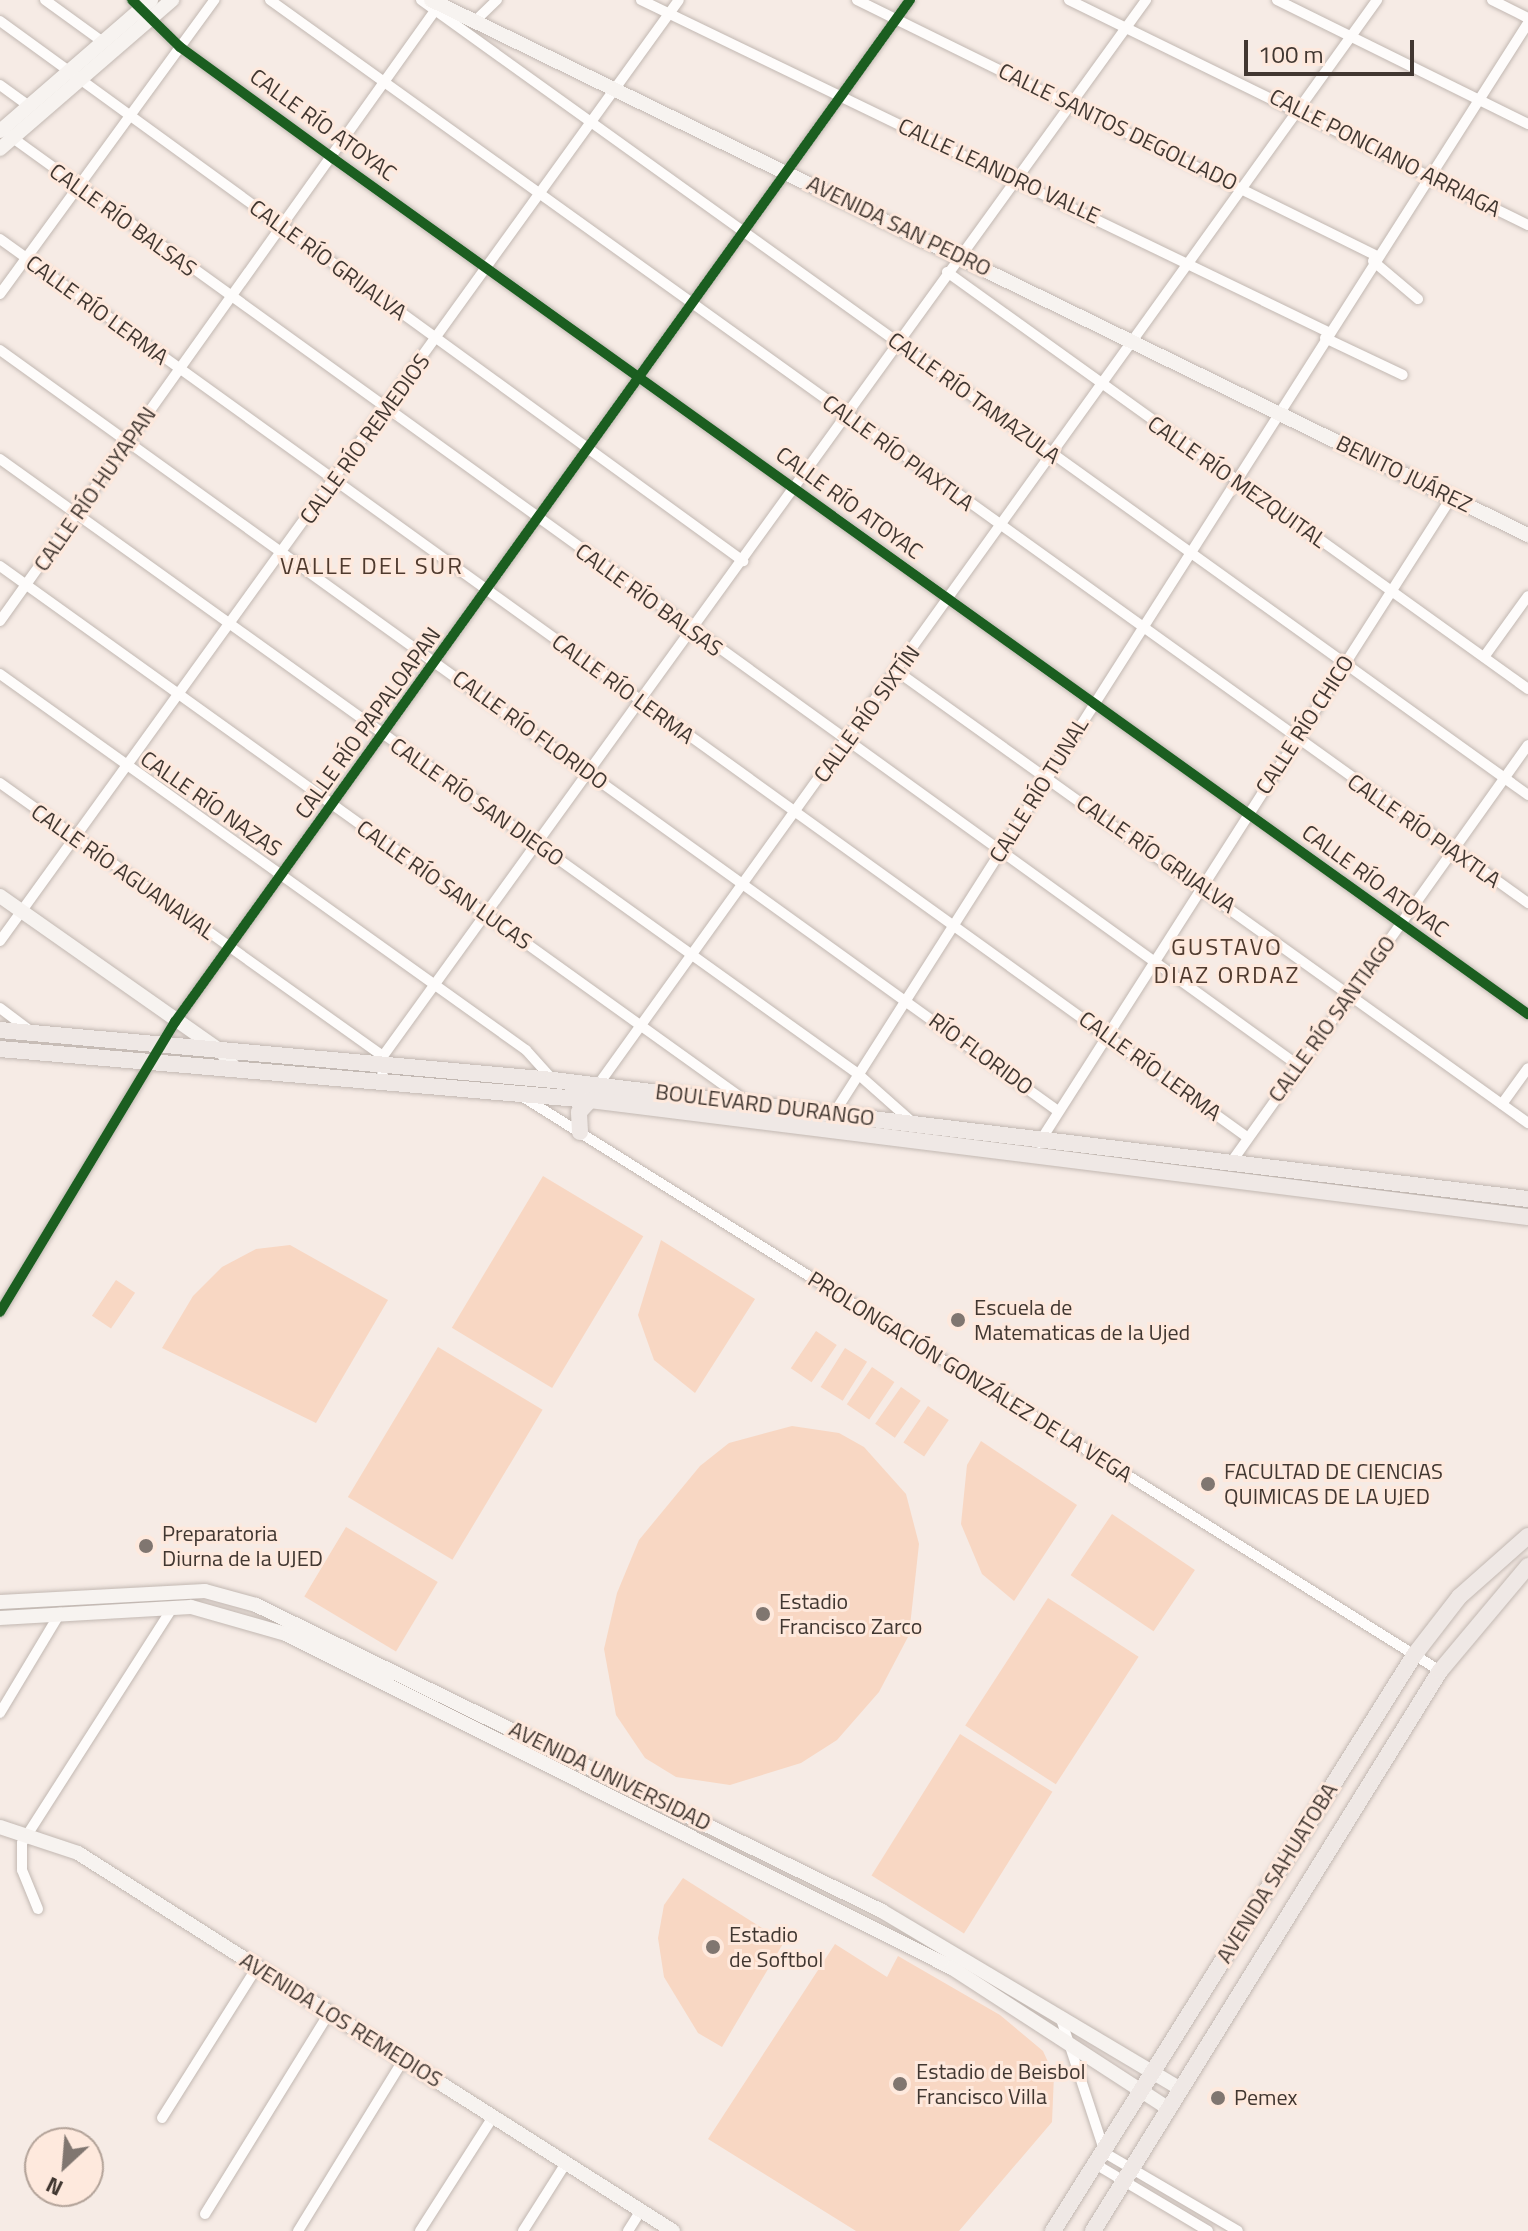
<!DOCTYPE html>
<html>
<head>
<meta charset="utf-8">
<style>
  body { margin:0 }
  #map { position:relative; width:1528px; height:2231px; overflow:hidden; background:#f6ebe5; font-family:"Titillium Web",sans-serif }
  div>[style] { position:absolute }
  .green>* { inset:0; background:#f8d7c3; transform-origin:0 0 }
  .roads { filter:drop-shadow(0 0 2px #c2b8b2) drop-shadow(0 0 2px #c2b8b2) }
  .street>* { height:10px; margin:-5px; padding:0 5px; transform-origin:5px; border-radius:5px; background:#fefcfb }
  .secondary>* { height:14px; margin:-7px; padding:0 7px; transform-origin:7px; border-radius:7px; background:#f7f3f0 }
  .primary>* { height:16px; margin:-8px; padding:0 8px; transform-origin:8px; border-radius:8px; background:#efe8e5 }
  .cycleway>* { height:10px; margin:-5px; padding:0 5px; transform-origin:5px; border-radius:5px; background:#1b5e20 }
  .dots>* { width:22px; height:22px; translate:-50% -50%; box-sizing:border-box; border:4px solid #fee9dd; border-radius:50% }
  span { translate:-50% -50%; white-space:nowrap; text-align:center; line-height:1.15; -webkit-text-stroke:6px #fee9dd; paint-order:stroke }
  .street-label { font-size:22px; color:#413731 }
  .poi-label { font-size:22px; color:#413731 }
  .left { translate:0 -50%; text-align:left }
  .neighbourhood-label { font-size:24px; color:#4f3a2e; letter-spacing:2px }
  .north { position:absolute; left:24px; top:2127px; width:80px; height:80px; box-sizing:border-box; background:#fee9dd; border:2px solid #b2a298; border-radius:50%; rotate:206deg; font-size:22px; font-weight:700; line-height:32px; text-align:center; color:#413731 }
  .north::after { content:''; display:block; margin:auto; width:28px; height:36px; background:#807670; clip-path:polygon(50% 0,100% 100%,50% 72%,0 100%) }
  .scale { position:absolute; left:1244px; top:40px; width:170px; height:36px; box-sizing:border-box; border:4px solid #413731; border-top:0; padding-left:10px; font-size:24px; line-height:28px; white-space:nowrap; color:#413731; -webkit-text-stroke:6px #fee9dd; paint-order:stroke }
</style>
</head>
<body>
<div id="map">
  <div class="green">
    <i style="left:543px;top:1176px;width:117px;height:177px;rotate:31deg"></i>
    <i style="clip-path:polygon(661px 1240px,755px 1299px,695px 1393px,654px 1360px,638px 1315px)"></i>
    <i style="clip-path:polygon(290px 1245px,388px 1300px,316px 1423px,162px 1348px,193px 1296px,222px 1267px,256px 1249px)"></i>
    <i style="left:116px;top:1280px;width:23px;height:43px;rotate:34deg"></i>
    <i style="left:816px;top:1331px;width:25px;height:45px;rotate:34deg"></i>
    <i style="left:438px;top:1347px;width:122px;height:175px;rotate:31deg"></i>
    <i style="left:845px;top:1348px;width:26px;height:46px;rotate:32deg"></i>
    <i style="left:872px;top:1367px;width:27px;height:45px;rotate:34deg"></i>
    <i style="left:901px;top:1387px;width:24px;height:45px;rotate:35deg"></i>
    <i style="left:928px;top:1406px;width:25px;height:44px;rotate:34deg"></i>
    <i style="clip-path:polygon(792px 1426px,839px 1433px,864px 1447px,906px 1494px,919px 1544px,909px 1635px,879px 1692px,837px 1740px,801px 1763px,730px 1785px,676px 1777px,645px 1758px,616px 1715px,604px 1649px,617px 1593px,639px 1540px,700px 1466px,729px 1443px)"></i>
    <i style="clip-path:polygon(981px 1441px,1077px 1505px,1014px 1601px,982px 1574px,961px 1524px,967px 1465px)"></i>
    <i style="left:1112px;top:1514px;width:100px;height:74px;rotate:34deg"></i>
    <i style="left:346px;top:1527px;width:107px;height:81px;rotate:31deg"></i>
    <i style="left:1048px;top:1598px;width:108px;height:152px;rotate:33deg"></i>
    <i style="left:960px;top:1734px;width:109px;height:167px;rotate:32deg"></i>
    <i style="clip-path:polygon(683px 1878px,784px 1942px,722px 2047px,698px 2033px,664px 1977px,658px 1938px,664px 1905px)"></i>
    <i style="clip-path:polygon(835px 1944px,887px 1977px,898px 1956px,1000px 2015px,1043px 2051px,1054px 2075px,1052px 2122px,959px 2231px,856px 2231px,708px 2139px)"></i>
  </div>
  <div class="roads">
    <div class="street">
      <i style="left:45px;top:0;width:72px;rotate:35.9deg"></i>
      <i style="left:132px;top:0;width:67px;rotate:44.4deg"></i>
      <i style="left:180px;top:47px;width:190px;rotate:36deg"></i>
      <i style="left:334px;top:159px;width:1469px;rotate:35.61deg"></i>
      <i style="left:270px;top:0;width:1549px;rotate:35.67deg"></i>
      <i style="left:421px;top:0;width:1363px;rotate:35.68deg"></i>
      <i style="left:641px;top:0;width:763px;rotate:25.79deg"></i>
      <i style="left:857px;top:0;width:580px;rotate:26.21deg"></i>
      <i style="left:1069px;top:0;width:511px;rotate:26.11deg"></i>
      <i style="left:1277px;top:0;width:280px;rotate:26.3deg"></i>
      <i style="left:1492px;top:0;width:40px;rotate:26.6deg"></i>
      <i style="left:0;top:21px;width:919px;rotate:36.01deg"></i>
      <i style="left:474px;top:22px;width:32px;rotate:-44deg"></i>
      <i style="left:0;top:85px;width:36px;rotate:36deg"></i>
      <i style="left:10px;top:136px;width:1589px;rotate:35.81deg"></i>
      <i style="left:0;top:239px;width:1537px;rotate:35.76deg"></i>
      <i style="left:1373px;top:261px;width:59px;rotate:40.2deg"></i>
      <i style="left:947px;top:272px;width:715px;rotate:35.67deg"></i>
      <i style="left:0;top:294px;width:364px;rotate:-53.9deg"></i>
      <i style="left:1325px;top:338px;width:86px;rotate:25.4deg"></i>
      <i style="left:0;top:350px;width:1303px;rotate:35.73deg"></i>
      <i style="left:0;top:459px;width:1056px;rotate:35.63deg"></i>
      <i style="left:858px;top:1074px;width:72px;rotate:41.6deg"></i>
      <i style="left:0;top:566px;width:918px;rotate:35.65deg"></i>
      <i style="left:0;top:621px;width:751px;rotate:-54.53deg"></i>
      <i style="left:1484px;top:657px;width:75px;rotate:-54.2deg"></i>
      <i style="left:898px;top:672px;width:775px;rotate:35.6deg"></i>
      <i style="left:0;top:674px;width:647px;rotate:35.56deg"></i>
      <i style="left:526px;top:1050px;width:40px;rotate:48deg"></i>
      <i style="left:0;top:783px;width:470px;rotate:35.5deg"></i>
      <i style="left:383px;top:1056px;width:26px;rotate:92deg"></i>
      <i style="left:0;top:941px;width:1160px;rotate:-54.19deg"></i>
      <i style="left:0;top:1008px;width:39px;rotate:37deg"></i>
      <i style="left:383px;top:1056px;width:1303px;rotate:-54.15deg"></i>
      <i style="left:598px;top:1085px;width:1336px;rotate:-54.32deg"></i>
      <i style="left:523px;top:1097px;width:1082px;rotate:32.04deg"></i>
      <i style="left:1502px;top:1104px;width:44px;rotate:-54.2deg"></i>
      <i style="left:831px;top:1118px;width:1298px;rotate:-57.52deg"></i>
      <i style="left:1039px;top:1143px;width:765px;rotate:-57.43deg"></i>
      <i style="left:1230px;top:1164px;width:514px;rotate:-54.58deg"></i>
      <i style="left:0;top:1312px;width:339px;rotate:-58.9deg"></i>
      <i style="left:175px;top:1022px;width:1259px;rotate:-54.28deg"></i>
      <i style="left:0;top:1713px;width:117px;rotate:-59deg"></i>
      <i style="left:38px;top:1909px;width:42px;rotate:-112.3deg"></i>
      <i style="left:22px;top:1870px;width:27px;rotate:-90deg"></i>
      <i style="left:22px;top:1843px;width:280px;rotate:-57.4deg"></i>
      <i style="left:1060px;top:2016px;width:144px;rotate:71.8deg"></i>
      <i style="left:1105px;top:2153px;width:154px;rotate:30.4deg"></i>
      <i style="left:162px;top:2118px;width:178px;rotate:-57.8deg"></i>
      <i style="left:1097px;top:2165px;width:129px;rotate:30.7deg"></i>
      <i style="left:205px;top:2214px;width:236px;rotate:-58.3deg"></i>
      <i style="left:298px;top:2231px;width:201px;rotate:-58.4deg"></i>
      <i style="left:420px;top:2231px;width:135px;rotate:-57.4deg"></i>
      <i style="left:523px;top:2231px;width:80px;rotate:-57.7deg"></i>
      <i style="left:628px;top:2231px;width:25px;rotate:-58deg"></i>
    </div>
    <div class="secondary">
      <i style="left:431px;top:0;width:1221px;rotate:26deg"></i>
      <i style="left:0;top:131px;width:200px;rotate:-40.9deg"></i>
      <i style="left:0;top:149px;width:228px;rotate:-40.9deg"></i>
      <i style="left:0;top:896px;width:271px;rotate:35.1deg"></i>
      <i style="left:222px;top:1052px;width:23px;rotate:52deg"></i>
      <i style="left:0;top:1602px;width:205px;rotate:-3.1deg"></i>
      <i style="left:205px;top:1591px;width:53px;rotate:15.4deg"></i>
      <i style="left:256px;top:1605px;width:697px;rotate:26.05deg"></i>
      <i style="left:882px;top:1911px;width:348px;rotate:30.8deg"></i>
      <i style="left:0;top:1618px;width:191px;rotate:-3.3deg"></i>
      <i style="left:191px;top:1607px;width:99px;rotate:15.9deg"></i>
      <i style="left:286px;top:1634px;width:745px;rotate:26.63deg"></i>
      <i style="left:952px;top:1968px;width:259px;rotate:33deg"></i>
      <i style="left:0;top:1827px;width:82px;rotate:18.4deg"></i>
      <i style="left:78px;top:1853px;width:705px;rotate:32.43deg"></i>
    </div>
    <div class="primary">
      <i style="left:0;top:1030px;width:555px;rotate:5.17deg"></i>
      <i style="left:553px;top:1080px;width:982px;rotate:6.96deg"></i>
      <i style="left:0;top:1049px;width:592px;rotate:4.94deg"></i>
      <i style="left:590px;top:1100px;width:945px;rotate:7.11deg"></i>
      <i style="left:580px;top:1132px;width:20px;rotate:-93deg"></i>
      <i style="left:579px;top:1112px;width:16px;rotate:-47deg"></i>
      <i style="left:1053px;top:2231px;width:681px;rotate:-57.9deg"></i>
      <i style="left:1415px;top:1654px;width:72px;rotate:-52.3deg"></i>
      <i style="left:1459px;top:1597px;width:92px;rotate:-41.5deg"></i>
      <i style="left:1093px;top:2231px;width:659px;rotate:-58.22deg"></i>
      <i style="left:1440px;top:1671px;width:137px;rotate:-50deg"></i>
    </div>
  </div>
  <div class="cycleway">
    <i style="left:132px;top:0;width:67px;rotate:44.4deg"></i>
    <i style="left:180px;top:47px;width:190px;rotate:36deg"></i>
    <i style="left:334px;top:159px;width:1469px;rotate:35.61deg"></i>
    <i style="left:0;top:1312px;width:339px;rotate:-58.9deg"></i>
    <i style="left:175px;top:1022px;width:1259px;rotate:-54.28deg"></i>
  </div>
  <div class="dots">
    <i style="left:958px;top:1320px;background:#807670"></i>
    <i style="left:1208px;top:1484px;background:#807670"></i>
    <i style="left:146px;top:1546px;background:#807670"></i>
    <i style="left:763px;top:1614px;background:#807670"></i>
    <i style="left:713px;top:1947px;background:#807670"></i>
    <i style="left:900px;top:2084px;background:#807670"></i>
    <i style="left:1218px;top:2098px;background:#807670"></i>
  </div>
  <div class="street-label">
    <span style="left:323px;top:125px;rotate:36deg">CALLE RÍO ATOYAC</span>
    <span style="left:1118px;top:127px;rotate:26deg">CALLE SANTOS DEGOLLADO</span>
    <span style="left:1385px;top:153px;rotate:27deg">CALLE PONCIANO ARRIAGA</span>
    <span style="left:999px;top:171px;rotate:25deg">CALLE LEANDRO VALLE</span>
    <span style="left:123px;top:220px;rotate:36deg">CALLE RÍO BALSAS</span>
    <span style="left:899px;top:226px;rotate:26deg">AVENIDA SAN PEDRO</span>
    <span style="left:328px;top:260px;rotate:36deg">CALLE RÍO GRIJALVA</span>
    <span style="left:97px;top:310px;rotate:36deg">CALLE RÍO LERMA</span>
    <span style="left:974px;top:398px;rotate:36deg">CALLE RÍO TAMAZULA</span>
    <span style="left:365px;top:439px;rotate:-54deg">CALLE RÍO REMEDIOS</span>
    <span style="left:898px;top:453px;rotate:36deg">CALLE RÍO PIAXTLA</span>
    <span style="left:1404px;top:474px;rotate:26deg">BENITO JUÁREZ</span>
    <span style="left:1237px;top:482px;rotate:35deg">CALLE RÍO MEZQUITAL</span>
    <span style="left:95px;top:489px;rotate:-55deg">CALLE RÍO HUYAPAN</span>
    <span style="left:849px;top:503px;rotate:36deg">CALLE RÍO ATOYAC</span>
    <span style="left:649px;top:600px;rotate:36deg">CALLE RÍO BALSAS</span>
    <span style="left:623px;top:689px;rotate:36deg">CALLE RÍO LERMA</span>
    <span style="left:867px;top:714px;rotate:-54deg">CALLE RÍO SIXTÍN</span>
    <span style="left:368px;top:723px;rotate:-54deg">CALLE RÍO PAPALOAPAN</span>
    <span style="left:1305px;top:725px;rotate:-57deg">CALLE RÍO CHICO</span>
    <span style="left:530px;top:730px;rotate:36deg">CALLE RÍO FLORIDO</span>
    <span style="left:1039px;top:790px;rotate:-58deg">CALLE RÍO TUNAL</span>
    <span style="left:477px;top:802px;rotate:35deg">CALLE RÍO SAN DIEGO</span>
    <span style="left:211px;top:804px;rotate:35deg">CALLE RÍO NAZAS</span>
    <span style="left:1424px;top:831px;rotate:35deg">CALLE RÍO PIAXTLA</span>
    <span style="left:1156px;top:854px;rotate:35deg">CALLE RÍO GRIJALVA</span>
    <span style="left:123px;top:872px;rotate:35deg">CALLE RÍO AGUANAVAL</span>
    <span style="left:1375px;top:881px;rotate:36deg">CALLE RÍO ATOYAC</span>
    <span style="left:444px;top:885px;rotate:35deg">CALLE RÍO SAN LUCAS</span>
    <span style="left:1332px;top:1019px;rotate:-54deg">CALLE RÍO SANTIAGO</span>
    <span style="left:981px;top:1054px;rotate:36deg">RÍO FLORIDO</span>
    <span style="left:1150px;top:1066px;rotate:36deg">CALLE RÍO LERMA</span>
    <span style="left:765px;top:1105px;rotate:7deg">BOULEVARD DURANGO</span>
    <span style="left:970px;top:1377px;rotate:32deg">PROLONGACIÓN GONZÁLEZ DE LA VEGA</span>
    <span style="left:610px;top:1776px;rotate:26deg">AVENIDA UNIVERSIDAD</span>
    <span style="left:1277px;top:1873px;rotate:-58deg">AVENIDA SAHUATOBA</span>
    <span style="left:341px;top:2020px;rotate:32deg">AVENIDA LOS REMEDIOS</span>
  </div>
  <div class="poi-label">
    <span class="left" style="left:974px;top:1320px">Escuela de<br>Matematicas de la Ujed</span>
    <span class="left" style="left:1224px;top:1484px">FACULTAD DE CIENCIAS<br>QUIMICAS DE LA UJED</span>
    <span class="left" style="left:162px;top:1546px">Preparatoria<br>Diurna de la UJED</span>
    <span class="left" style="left:779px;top:1614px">Estadio<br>Francisco Zarco</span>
    <span class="left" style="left:729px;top:1947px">Estadio<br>de Softbol</span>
    <span class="left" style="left:916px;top:2084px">Estadio de Beisbol<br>Francisco Villa</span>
    <span class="left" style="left:1234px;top:2098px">Pemex</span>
  </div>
  <div class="neighbourhood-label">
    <span style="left:372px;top:566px">VALLE DEL SUR</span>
    <span style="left:1227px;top:961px">GUSTAVO<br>DIAZ ORDAZ</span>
  </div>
  <div class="north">N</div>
  <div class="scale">100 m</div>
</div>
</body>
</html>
